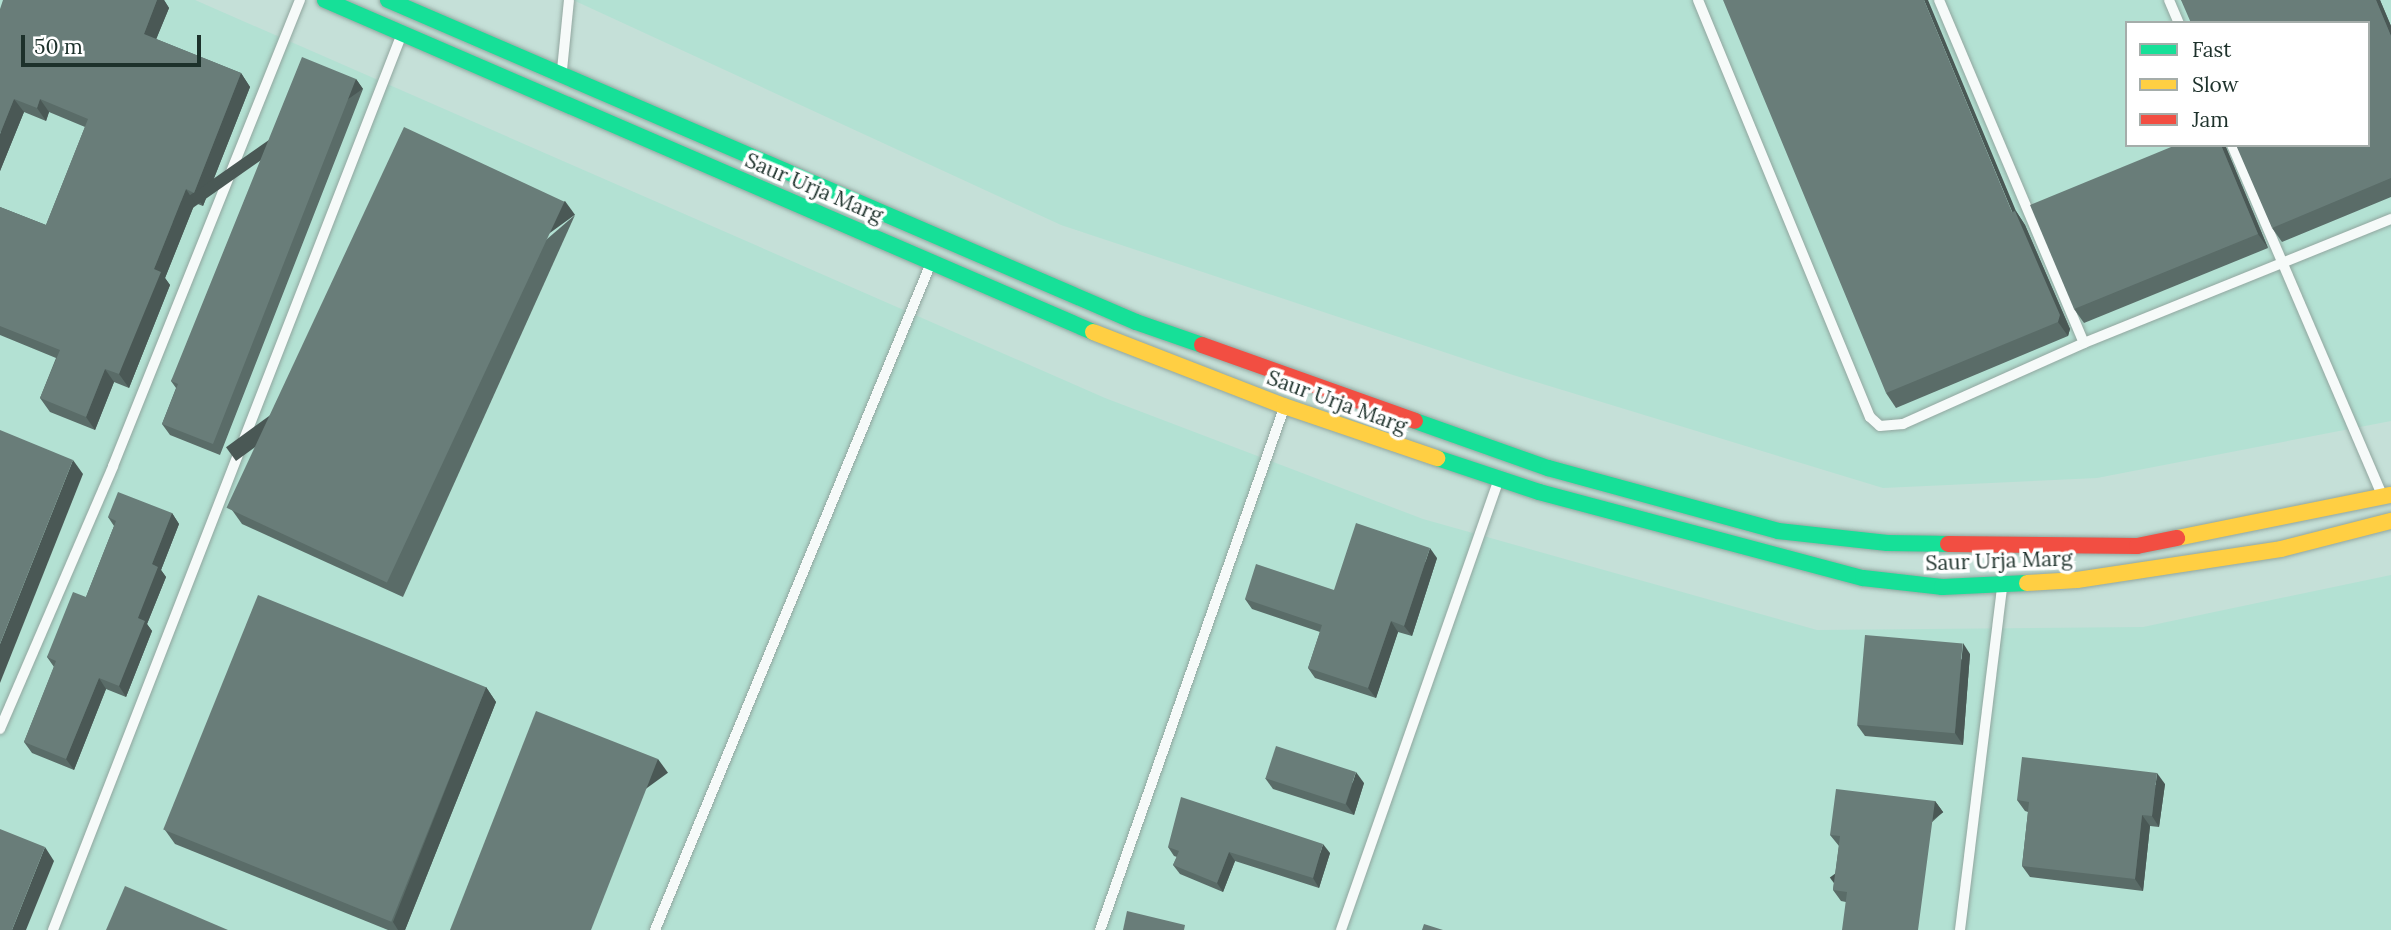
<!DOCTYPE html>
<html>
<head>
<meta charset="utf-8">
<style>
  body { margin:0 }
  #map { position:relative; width:2391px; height:930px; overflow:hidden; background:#c5e0d8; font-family:Lora,serif }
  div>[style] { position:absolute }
  .built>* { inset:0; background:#b3e1d3 }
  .roads { filter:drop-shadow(0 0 2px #91a69f) drop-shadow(0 0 2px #91a69f) }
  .lane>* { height:10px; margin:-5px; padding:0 5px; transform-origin:5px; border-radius:5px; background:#f6faf9 }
  .fast>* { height:16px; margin:-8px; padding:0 8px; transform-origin:8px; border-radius:8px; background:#16e098 }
  .slow>* { height:16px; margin:-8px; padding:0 8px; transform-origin:8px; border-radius:8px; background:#ffcf43 }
  .jam>* { height:16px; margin:-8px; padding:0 8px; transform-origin:8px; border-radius:8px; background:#f24e42 }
  .wall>* { inset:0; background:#5a6c68 }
  .shaded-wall>* { inset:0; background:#4a5855; transform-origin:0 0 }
  .building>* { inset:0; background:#697d79; transform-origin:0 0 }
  span { translate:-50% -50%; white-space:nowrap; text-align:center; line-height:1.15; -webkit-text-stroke:7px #fff; paint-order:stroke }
  .street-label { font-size:21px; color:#1d312b }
  .legend { position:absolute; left:2125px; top:21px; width:245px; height:126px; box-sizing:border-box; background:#fff; border:2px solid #a5adaa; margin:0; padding:9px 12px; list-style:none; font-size:21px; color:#1d312b }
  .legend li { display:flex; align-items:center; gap:14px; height:35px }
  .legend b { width:35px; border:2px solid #a5adaa }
  .scale { position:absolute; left:21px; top:35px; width:180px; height:32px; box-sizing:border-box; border:4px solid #1d312b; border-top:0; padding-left:9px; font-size:21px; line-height:24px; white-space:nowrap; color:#1d312b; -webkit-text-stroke:5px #fff; paint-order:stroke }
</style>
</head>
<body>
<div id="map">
  <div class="built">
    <i style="clip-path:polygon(0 0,195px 0,1105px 398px,1423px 519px,1817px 630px,2143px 627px,2391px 575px,2391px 930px,0 930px)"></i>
    <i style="clip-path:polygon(evenodd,573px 0,2391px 0,2391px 421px,2097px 478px,1883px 488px,1513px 375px,1061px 225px,573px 0,2127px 23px,2368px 23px,2368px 145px,2127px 145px,2127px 23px)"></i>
  </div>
  <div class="roads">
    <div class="lane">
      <i style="left:1698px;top:0;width:451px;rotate:67.6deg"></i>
      <i style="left:1870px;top:417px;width:13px;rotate:42deg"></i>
      <i style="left:1880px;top:426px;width:23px;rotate:-5deg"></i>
      <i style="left:1903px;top:424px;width:198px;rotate:-24.1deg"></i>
      <i style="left:2084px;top:343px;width:331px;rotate:-22deg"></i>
      <i style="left:1939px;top:0;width:372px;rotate:67.1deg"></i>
      <i style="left:2169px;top:0;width:25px;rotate:67deg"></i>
      <i style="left:562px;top:70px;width:70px;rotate:-84.3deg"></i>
      <i style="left:2232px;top:145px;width:381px;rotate:66.8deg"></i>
      <i style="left:0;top:729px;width:286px;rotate:-66.7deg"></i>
      <i style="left:113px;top:466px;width:502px;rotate:-68.14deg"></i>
      <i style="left:53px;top:930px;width:959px;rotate:-68.73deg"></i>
      <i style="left:655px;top:930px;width:722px;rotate:-67.52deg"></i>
      <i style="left:1100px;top:930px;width:553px;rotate:-70.58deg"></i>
      <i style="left:1341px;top:930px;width:477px;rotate:-70.7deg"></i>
      <i style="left:1960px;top:930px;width:347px;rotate:-83deg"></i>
    </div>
    <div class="fast">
      <i style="left:325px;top:0;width:837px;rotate:23.38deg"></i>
      <i style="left:388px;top:0;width:814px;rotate:23.29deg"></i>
      <i style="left:1136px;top:322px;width:70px;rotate:19.2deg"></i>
      <i style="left:1415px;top:421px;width:141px;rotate:19.5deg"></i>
      <i style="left:1548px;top:468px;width:238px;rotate:15.3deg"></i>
      <i style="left:1778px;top:531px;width:110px;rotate:6.3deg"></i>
      <i style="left:1887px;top:543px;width:61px;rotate:0.9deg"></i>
      <i style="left:1437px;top:458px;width:108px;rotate:18.4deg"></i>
      <i style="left:1539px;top:492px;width:335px;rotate:14.9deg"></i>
      <i style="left:1863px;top:578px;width:80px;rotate:6.5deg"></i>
      <i style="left:1942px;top:587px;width:85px;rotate:-2.7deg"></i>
    </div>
    <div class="slow">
      <i style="left:1093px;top:332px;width:205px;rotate:21.2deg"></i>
      <i style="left:1284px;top:406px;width:162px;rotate:18.8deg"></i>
      <i style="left:2177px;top:538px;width:218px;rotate:-11.4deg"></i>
      <i style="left:2027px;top:583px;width:50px;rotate:-3.4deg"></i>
      <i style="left:2077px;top:580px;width:206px;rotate:-8.6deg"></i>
      <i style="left:2281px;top:549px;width:114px;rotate:-14.3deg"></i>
    </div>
    <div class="jam">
      <i style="left:1202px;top:345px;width:226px;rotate:19.6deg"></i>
      <i style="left:1948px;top:544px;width:189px;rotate:0.6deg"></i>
      <i style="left:2137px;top:546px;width:41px;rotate:-11.3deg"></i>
    </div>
  </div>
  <div class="wall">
    <i style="clip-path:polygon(3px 0,164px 0,169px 8px,156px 39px,241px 73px,250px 87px,203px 206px,195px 203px,165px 278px,170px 285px,129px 388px,114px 382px,95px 430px,50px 412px,40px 398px,56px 358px,0 335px,0 207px,46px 225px,85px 127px,49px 112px,46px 121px,24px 112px,0 171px)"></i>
    <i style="clip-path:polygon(2181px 0,2380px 0,2391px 26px,2391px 197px,2282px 242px,2272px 228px,2368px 145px)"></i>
    <i style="clip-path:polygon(356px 79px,363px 89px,220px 455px,170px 435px,162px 424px,176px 388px,171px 381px)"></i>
    <i style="clip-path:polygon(2176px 145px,2225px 145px,2268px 248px,2084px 323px,2074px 309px)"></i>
    <i style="clip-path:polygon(2016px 211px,2025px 225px,2070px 329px,2068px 336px,1896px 408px,1886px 393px)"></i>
    <i style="clip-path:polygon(575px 215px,403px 597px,242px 524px,232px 510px)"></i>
    <i style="clip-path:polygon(172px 513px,179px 524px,161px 570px,166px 577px,147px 624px,152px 631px,126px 697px,106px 689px,74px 770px,32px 753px,24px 742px,54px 667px,47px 657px,86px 597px,114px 526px,108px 517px)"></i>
    <i style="clip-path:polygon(1437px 558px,1412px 636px,1398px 632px,1376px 698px,1315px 678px,1308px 668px,1320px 632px,1252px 609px,1245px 599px,1334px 590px)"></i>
    <i style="clip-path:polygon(1970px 654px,1963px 745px,1865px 736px,1857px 725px)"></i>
    <i style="clip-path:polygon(486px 687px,496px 702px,405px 930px,388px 930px,175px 844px,165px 830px)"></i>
    <i style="clip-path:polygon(1265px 778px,1364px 783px,1354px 815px,1273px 789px)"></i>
    <i style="clip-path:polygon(2165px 784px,2159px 827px,2150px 826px,2143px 891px,2030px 877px,2022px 866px,2028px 812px,2025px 811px,2017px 800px)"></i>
    <i style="clip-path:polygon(1935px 801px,1943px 812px,1846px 902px,1841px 901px,1833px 890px,1839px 846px,1830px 835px)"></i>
    <i style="clip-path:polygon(1168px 847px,1330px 853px,1319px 888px,1235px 861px,1223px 892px,1180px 874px,1173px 865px,1177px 857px,1174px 856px)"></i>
  </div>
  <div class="shaded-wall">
    <i style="clip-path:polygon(157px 0,164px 0,169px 8px,153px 47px,144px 34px)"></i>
    <i style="clip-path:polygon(1924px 0,1928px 0,2016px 211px,2025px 225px,2070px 329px,2068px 336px,2058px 322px)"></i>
    <i style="clip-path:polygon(2376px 0,2380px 0,2391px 26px,2391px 36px)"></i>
    <i style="clip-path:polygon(241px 73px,250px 87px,203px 206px,194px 193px)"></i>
    <i style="left:356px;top:79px;width:12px;height:392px;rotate:55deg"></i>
    <i style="clip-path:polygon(14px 99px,24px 112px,0 171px,0 134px)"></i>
    <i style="clip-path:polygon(40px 99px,49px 112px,46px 121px,37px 108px)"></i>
    <i style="clip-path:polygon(2221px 145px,2225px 145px,2268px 248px,2258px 234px)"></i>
    <i style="clip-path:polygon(186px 189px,195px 203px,165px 278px,170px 285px,129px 388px,119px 374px,154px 269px)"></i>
    <i style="left:565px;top:201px;width:17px;height:419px;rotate:54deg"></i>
    <i style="clip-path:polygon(105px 369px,114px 382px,95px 430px,86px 417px)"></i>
    <i style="clip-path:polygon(73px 460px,83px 474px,0 683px,0 644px)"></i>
    <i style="clip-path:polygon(172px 513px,179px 524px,161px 570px,166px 577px,147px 624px,152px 631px,126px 697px,119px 686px,152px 564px)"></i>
    <i style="clip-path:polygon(1430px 548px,1437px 558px,1412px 636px,1404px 626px)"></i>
    <i style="clip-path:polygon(1391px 621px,1398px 632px,1376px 698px,1368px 688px)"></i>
    <i style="clip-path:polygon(1963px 643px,1970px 654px,1963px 745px,1955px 733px)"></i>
    <i style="clip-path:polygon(99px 678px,106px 689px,74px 770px,66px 759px)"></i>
    <i style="clip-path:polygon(486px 687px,496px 702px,405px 930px,398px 930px,393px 922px)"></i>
    <i style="left:658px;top:759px;width:17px;height:184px;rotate:54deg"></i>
    <i style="clip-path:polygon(1356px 772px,1364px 783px,1354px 815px,1346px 804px)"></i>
    <i style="clip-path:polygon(2157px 773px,2165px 784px,2159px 827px,2152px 816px)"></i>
    <i style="left:1935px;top:801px;width:14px;height:130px;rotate:54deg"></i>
    <i style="clip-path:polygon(2142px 815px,2150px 826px,2143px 891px,2135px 879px)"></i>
    <i style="clip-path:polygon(1323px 844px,1330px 853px,1319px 888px,1313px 878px)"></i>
    <i style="clip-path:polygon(45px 847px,54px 861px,26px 930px,12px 930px)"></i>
    <i style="clip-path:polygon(1229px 852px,1235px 861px,1223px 892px,1217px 883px)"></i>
  </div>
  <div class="building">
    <i style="clip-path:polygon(3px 0,157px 0,144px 34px,241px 73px,194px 193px,186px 189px,154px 269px,161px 272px,119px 374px,105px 369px,86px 417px,40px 398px,60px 350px,0 326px,0 207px,46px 225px,88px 119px,40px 99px,37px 108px,14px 99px,0 134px,0 9px)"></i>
    <i style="clip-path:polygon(1723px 0,1924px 0,2012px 212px,2015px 211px,2060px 315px,2058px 322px,1886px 393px)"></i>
    <i style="clip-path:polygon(2181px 0,2376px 0,2391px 36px,2391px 178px,2272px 228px,2236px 145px,2368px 145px,2368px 23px,2191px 23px)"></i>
    <i style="clip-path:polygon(302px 57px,356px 79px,213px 444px,162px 424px,178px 384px,171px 381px)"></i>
    <i style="left:404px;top:127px;width:177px;height:420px;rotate:25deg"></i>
    <i style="clip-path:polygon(2176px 145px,2221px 145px,2258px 234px,2074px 309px,2030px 205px)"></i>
    <i style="clip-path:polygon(0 430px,73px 460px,0 644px)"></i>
    <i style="clip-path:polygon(118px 492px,172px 513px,152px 564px,158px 567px,138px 618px,145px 621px,119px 686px,99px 678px,66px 759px,24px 742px,56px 661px,47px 657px,73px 592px,86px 597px,116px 521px,108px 517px)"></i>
    <i style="clip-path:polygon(1356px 523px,1430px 548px,1404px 626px,1391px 621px,1368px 688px,1308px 668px,1322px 625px,1245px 599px,1256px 564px,1334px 590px)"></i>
    <i style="left:258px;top:595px;width:246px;height:253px;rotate:22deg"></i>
    <i style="left:1865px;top:635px;width:98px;height:90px;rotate:5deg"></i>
    <i style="clip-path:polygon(536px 711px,658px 759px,591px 930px,450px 930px)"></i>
    <i style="left:1276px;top:746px;width:84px;height:34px;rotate:18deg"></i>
    <i style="clip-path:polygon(2022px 757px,2157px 773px,2152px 816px,2142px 815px,2135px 879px,2022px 866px,2029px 802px,2017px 800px)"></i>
    <i style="clip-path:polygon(1836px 789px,1935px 801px,1918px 930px,1842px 930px,1847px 892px,1833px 890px,1840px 836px,1830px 835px)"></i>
    <i style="clip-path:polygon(1181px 797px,1323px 844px,1313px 878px,1229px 852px,1217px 883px,1173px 865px,1179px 851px,1168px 847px)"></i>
    <i style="clip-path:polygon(0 829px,45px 847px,12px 930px,0 930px)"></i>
    <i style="clip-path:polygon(125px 886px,228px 930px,106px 930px)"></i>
    <i style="clip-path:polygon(1127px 911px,1185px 925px,1184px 930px,1123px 930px)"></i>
    <i style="clip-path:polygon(1424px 924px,1443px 930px,1422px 930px)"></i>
  </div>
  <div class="street-label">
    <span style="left:814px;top:188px;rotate:23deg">Saur Urja Marg</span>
    <span style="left:1337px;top:402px;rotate:20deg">Saur Urja Marg</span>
    <span style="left:1999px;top:561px;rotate:-2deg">Saur Urja Marg</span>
  </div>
  <ul class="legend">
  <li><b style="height:9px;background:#16e098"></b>Fast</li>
  <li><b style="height:9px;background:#ffcf43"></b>Slow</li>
  <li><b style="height:9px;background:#f24e42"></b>Jam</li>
  </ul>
  <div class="scale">50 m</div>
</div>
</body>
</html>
